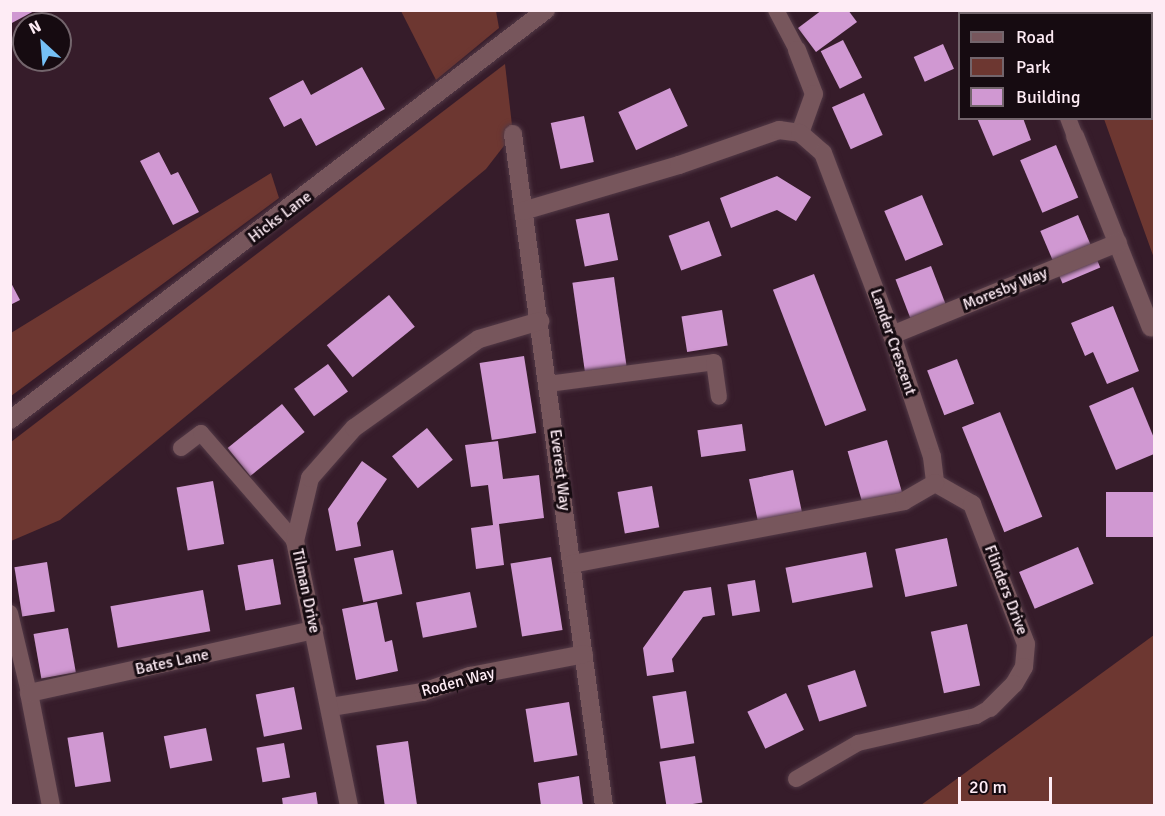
<!DOCTYPE html>
<html>
<head>
<meta charset="utf-8">
<style>
  body { margin:0 }
  #map { position:relative; width:1165px; height:816px; overflow:hidden; background:#361c2a; font-family:Signika,sans-serif }
  div>[style] { position:absolute }
  .green>* { inset:0; background:#6d3731 }
  .building>* { inset:0; background:#d098d2; transform-origin:0 0 }
  .roads { filter:drop-shadow(0 0 2px #523946) drop-shadow(0 0 2px #523946) }
  .lane>* { height:16px; margin:-8px; padding:0 8px; transform-origin:8px; border-radius:8px; background:#77565c }
  .street>* { height:18px; margin:-9px; padding:0 9px; transform-origin:9px; border-radius:9px; background:#77565c }
  span { translate:-50% -50%; white-space:nowrap; text-align:center; line-height:1.15; -webkit-text-stroke:6px #160b11; paint-order:stroke }
  .street-label { font-size:16px; color:#feecf5 }
  .frame { position:absolute; inset:0; border:12px solid #feecf5; pointer-events:none }
  .legend { position:absolute; left:958px; top:12px; width:195px; height:108px; box-sizing:border-box; background:#160b11; border:2px solid #73656c; margin:0; padding:8px 10px; list-style:none; font-size:18px; color:#feecf5 }
  .legend li { display:flex; align-items:center; gap:12px; height:30px }
  .legend b { width:30px; border:2px solid #73656c }
  .north { position:absolute; left:12px; top:12px; width:60px; height:60px; box-sizing:border-box; background:#160b11; border:2px solid #73656c; border-radius:50%; rotate:334deg; font-size:16px; font-weight:700; line-height:24px; text-align:center; color:#feecf5 }
  .north::after { content:''; display:block; margin:auto; width:21px; height:27px; background:#75c0f6; clip-path:polygon(50% 0,100% 100%,50% 72%,0 100%) }
  .scale { position:absolute; left:958px; top:777px; width:94px; height:27px; box-sizing:border-box; border:3px solid #feecf5; border-top:0; padding-left:8px; font-size:18px; line-height:21px; white-space:nowrap; color:#feecf5; -webkit-text-stroke:4px #160b11; paint-order:stroke }
</style>
</head>
<body>
<div id="map">
  <div class="green">
    <i style="clip-path:polygon(401px 11px,496px 11px,499px 28px,436px 80px)"></i>
    <i style="clip-path:polygon(1066px 11px,1154px 11px,1154px 258px,1104px 119px,1152px 118px,1152px 14px)"></i>
    <i style="clip-path:polygon(505px 64px,513px 134px,486px 169px,60px 520px,11px 541px,11px 442px)"></i>
    <i style="clip-path:polygon(271px 173px,279px 198px,11px 396px,11px 333px)"></i>
    <i style="clip-path:polygon(1154px 635px,1154px 805px,921px 805px)"></i>
  </div>
  <div class="building">
    <i style="clip-path:polygon(10px 10px,36px 10px,10px 24px)"></i>
    <i style="clip-path:polygon(822px 10px,848px 10px,857px 22px,816px 52px,798px 28px)"></i>
    <i style="left:843px;top:40px;width:42px;height:25px;rotate:63deg"></i>
    <i style="left:943px;top:44px;width:27px;height:32px;rotate:66deg"></i>
    <i style="clip-path:polygon(362px 67px,385px 109px,316px 146px,301px 118px,284px 127px,269px 98px,303px 80px,311px 95px)"></i>
    <i style="left:670px;top:88px;width:42px;height:57px;rotate:65deg"></i>
    <i style="left:864px;top:93px;width:46px;height:35px;rotate:66deg"></i>
    <i style="left:584px;top:116px;width:47px;height:34px;rotate:78deg"></i>
    <i style="clip-path:polygon(977px 118px,1023px 118px,1031px 140px,993px 156px)"></i>
    <i style="left:1056px;top:145px;width:57px;height:39px;rotate:67deg"></i>
    <i style="clip-path:polygon(159px 152px,171px 175px,178px 172px,199px 212px,173px 225px,140px 161px)"></i>
    <i style="clip-path:polygon(777px 176px,811px 197px,796px 221px,777px 210px,731px 228px,720px 198px)"></i>
    <i style="left:922px;top:195px;width:54px;height:41px;rotate:67deg"></i>
    <i style="left:609px;top:213px;width:48px;height:34px;rotate:79deg"></i>
    <i style="left:1078px;top:215px;width:57px;height:41px;rotate:67deg"></i>
    <i style="left:709px;top:221px;width:37px;height:43px;rotate:70deg"></i>
    <i style="left:931px;top:266px;width:53px;height:38px;rotate:69deg"></i>
    <i style="left:814px;top:274px;width:146px;height:44px;rotate:69deg"></i>
    <i style="left:614px;top:277px;width:95px;height:42px;rotate:82deg"></i>
    <i style="clip-path:polygon(10px 281px,20px 300px,10px 305px)"></i>
    <i style="left:389px;top:295px;width:41px;height:80px;rotate:51deg"></i>
    <i style="clip-path:polygon(1113px 306px,1139px 371px,1107px 384px,1093px 352px,1085px 356px,1071px 323px)"></i>
    <i style="left:722px;top:310px;width:36px;height:41px;rotate:81deg"></i>
    <i style="left:524px;top:356px;width:78px;height:45px;rotate:81deg"></i>
    <i style="left:957px;top:359px;width:48px;height:32px;rotate:69deg"></i>
    <i style="left:328px;top:364px;width:34px;height:42px;rotate:54deg"></i>
    <i style="clip-path:polygon(1133px 387px,1154px 438px,1154px 454px,1116px 470px,1089px 406px)"></i>
    <i style="left:282px;top:404px;width:36px;height:70px;rotate:51deg"></i>
    <i style="left:1000px;top:412px;width:113px;height:41px;rotate:68deg"></i>
    <i style="left:742px;top:424px;width:27px;height:45px;rotate:82deg"></i>
    <i style="left:427px;top:428px;width:41px;height:45px;rotate:51deg"></i>
    <i style="left:887px;top:440px;width:55px;height:41px;rotate:74deg"></i>
    <i style="clip-path:polygon(498px 441px,503px 479px,539px 475px,544px 518px,499px 524px,504px 565px,476px 569px,471px 528px,493px 525px,488px 485px,471px 487px,465px 445px)"></i>
    <i style="clip-path:polygon(362px 461px,387px 479px,357px 523px,361px 546px,336px 551px,328px 509px)"></i>
    <i style="left:793px;top:470px;width:43px;height:45px;rotate:78deg"></i>
    <i style="left:213px;top:481px;width:64px;height:37px;rotate:80deg"></i>
    <i style="left:652px;top:486px;width:42px;height:35px;rotate:80deg"></i>
    <i style="left:1154px;top:492px;width:45px;height:48px;rotate:90deg"></i>
    <i style="left:947px;top:538px;width:49px;height:53px;rotate:78deg"></i>
    <i style="left:1078px;top:547px;width:40px;height:64px;rotate:67deg"></i>
    <i style="left:393px;top:550px;width:45px;height:40px;rotate:78deg"></i>
    <i style="left:866px;top:552px;width:36px;height:82px;rotate:79deg"></i>
    <i style="left:551px;top:557px;width:74px;height:41px;rotate:81deg"></i>
    <i style="left:273px;top:559px;width:46px;height:36px;rotate:80deg"></i>
    <i style="left:47px;top:562px;width:50px;height:33px;rotate:81deg"></i>
    <i style="left:755px;top:580px;width:32px;height:28px;rotate:81deg"></i>
    <i style="clip-path:polygon(711px 587px,715px 615px,703px 617px,672px 659px,674px 672px,647px 676px,643px 648px,684px 591px)"></i>
    <i style="left:203px;top:590px;width:42px;height:94px;rotate:80deg"></i>
    <i style="left:470px;top:592px;width:36px;height:55px;rotate:79deg"></i>
    <i style="clip-path:polygon(377px 602px,385px 642px,392px 640px,398px 671px,356px 680px,342px 609px)"></i>
    <i style="left:967px;top:624px;width:63px;height:37px;rotate:78deg"></i>
    <i style="left:68px;top:628px;width:45px;height:35px;rotate:80deg"></i>
    <i style="left:855px;top:670px;width:38px;height:50px;rotate:72deg"></i>
    <i style="left:294px;top:687px;width:43px;height:39px;rotate:79deg"></i>
    <i style="left:686px;top:691px;width:53px;height:34px;rotate:81deg"></i>
    <i style="left:786px;top:693px;width:41px;height:43px;rotate:64deg"></i>
    <i style="left:569px;top:702px;width:54px;height:44px;rotate:81deg"></i>
    <i style="left:206px;top:728px;width:33px;height:43px;rotate:79deg"></i>
    <i style="left:103px;top:732px;width:50px;height:36px;rotate:81deg"></i>
    <i style="left:408px;top:741px;width:66px;height:32px;rotate:82deg"></i>
    <i style="left:284px;top:743px;width:35px;height:28px;rotate:80deg"></i>
    <i style="left:695px;top:756px;width:47px;height:36px;rotate:81deg"></i>
    <i style="clip-path:polygon(579px 776px,583px 806px,541px 806px,538px 783px)"></i>
    <i style="clip-path:polygon(316px 792px,318px 806px,283px 806px,282px 798px)"></i>
  </div>
  <div class="roads">
    <div class="lane">
      <i style="left:776px;top:10px;width:45px;rotate:62.3deg"></i>
      <i style="left:1022px;top:10px;width:4px;rotate:63deg"></i>
      <i style="left:1068px;top:118px;width:19px;rotate:69deg"></i>
      <i style="left:548px;top:384px;width:167px;rotate:-7.5deg"></i>
      <i style="left:714px;top:362px;width:35px;rotate:82deg"></i>
      <i style="left:181px;top:448px;width:25px;rotate:-37deg"></i>
      <i style="left:201px;top:433px;width:143px;rotate:49deg"></i>
      <i style="left:10px;top:613px;width:82px;rotate:76.6deg"></i>
      <i style="left:796px;top:779px;width:72px;rotate:-30.1deg"></i>
      <i style="left:858px;top:743px;width:121px;rotate:-12.9deg"></i>
      <i style="left:976px;top:716px;width:16px;rotate:-30deg"></i>
    </div>
    <div class="street">
      <i style="left:797px;top:50px;width:47px;rotate:68.9deg"></i>
      <i style="left:814px;top:94px;width:41px;rotate:109.7deg"></i>
      <i style="left:513px;top:134px;width:678px;rotate:82.29deg"></i>
      <i style="left:1075px;top:136px;width:206px;rotate:68.4deg"></i>
      <i style="left:523px;top:211px;width:163px;rotate:-16.4deg"></i>
      <i style="left:679px;top:165px;width:106px;rotate:-19.3deg"></i>
      <i style="left:779px;top:130px;width:21px;rotate:8deg"></i>
      <i style="left:800px;top:133px;width:30px;rotate:41deg"></i>
      <i style="left:823px;top:153px;width:195px;rotate:69.2deg"></i>
      <i style="left:892px;top:335px;width:128px;rotate:71.8deg"></i>
      <i style="left:932px;top:457px;width:26px;rotate:83deg"></i>
      <i style="left:892px;top:335px;width:244px;rotate:-22.2deg"></i>
      <i style="left:10px;top:420px;width:675px;rotate:-37.41deg"></i>
      <i style="left:935px;top:483px;width:43px;rotate:29.6deg"></i>
      <i style="left:972px;top:504px;width:150px;rotate:68.9deg"></i>
      <i style="left:1026px;top:644px;width:23px;rotate:95deg"></i>
      <i style="left:1024px;top:667px;width:20px;rotate:120deg"></i>
      <i style="left:1014px;top:684px;width:34px;rotate:135deg"></i>
      <i style="left:572px;top:564px;width:338px;rotate:-10.7deg"></i>
      <i style="left:904px;top:501px;width:36px;rotate:-30deg"></i>
      <i style="left:331px;top:707px;width:93px;rotate:-9.3deg"></i>
      <i style="left:423px;top:692px;width:50px;rotate:-18.8deg"></i>
      <i style="left:470px;top:676px;width:116px;rotate:-10.9deg"></i>
      <i style="left:51px;top:806px;width:115px;rotate:-101deg"></i>
      <i style="left:29px;top:693px;width:292px;rotate:-12.5deg"></i>
      <i style="left:349px;top:806px;width:270px;rotate:-101.5deg"></i>
      <i style="left:295px;top:541px;width:65px;rotate:-76.6deg"></i>
      <i style="left:310px;top:478px;width:67px;rotate:-48.7deg"></i>
      <i style="left:354px;top:428px;width:153px;rotate:-35.5deg"></i>
      <i style="left:479px;top:339px;width:64px;rotate:-16.4deg"></i>
    </div>
  </div>
  <div class="street-label">
    <span style="left:280px;top:217px;rotate:-37deg">Hicks Lane</span>
    <span style="left:1005px;top:289px;rotate:-22deg">Moresby Way</span>
    <span style="left:893px;top:342px;rotate:71deg">Lander Crescent</span>
    <span style="left:560px;top:470px;rotate:83deg">Everest Way</span>
    <span style="left:1006px;top:590px;rotate:69deg">Flinders Drive</span>
    <span style="left:306px;top:591px;rotate:78deg">Tilman Drive</span>
    <span style="left:172px;top:662px;rotate:-12deg">Bates Lane</span>
    <span style="left:458px;top:682px;rotate:-15deg">Roden Way</span>
  </div>
  <div class="frame"></div>
  <ul class="legend">
  <li><b style="height:8px;background:#77565c"></b>Road</li>
  <li><b style="height:16px;background:#6d3731"></b>Park</li>
  <li><b style="height:16px;background:#d098d2"></b>Building</li>
  </ul>
  <div class="north">N</div>
  <div class="scale">20 m</div>
</div>
</body>
</html>
